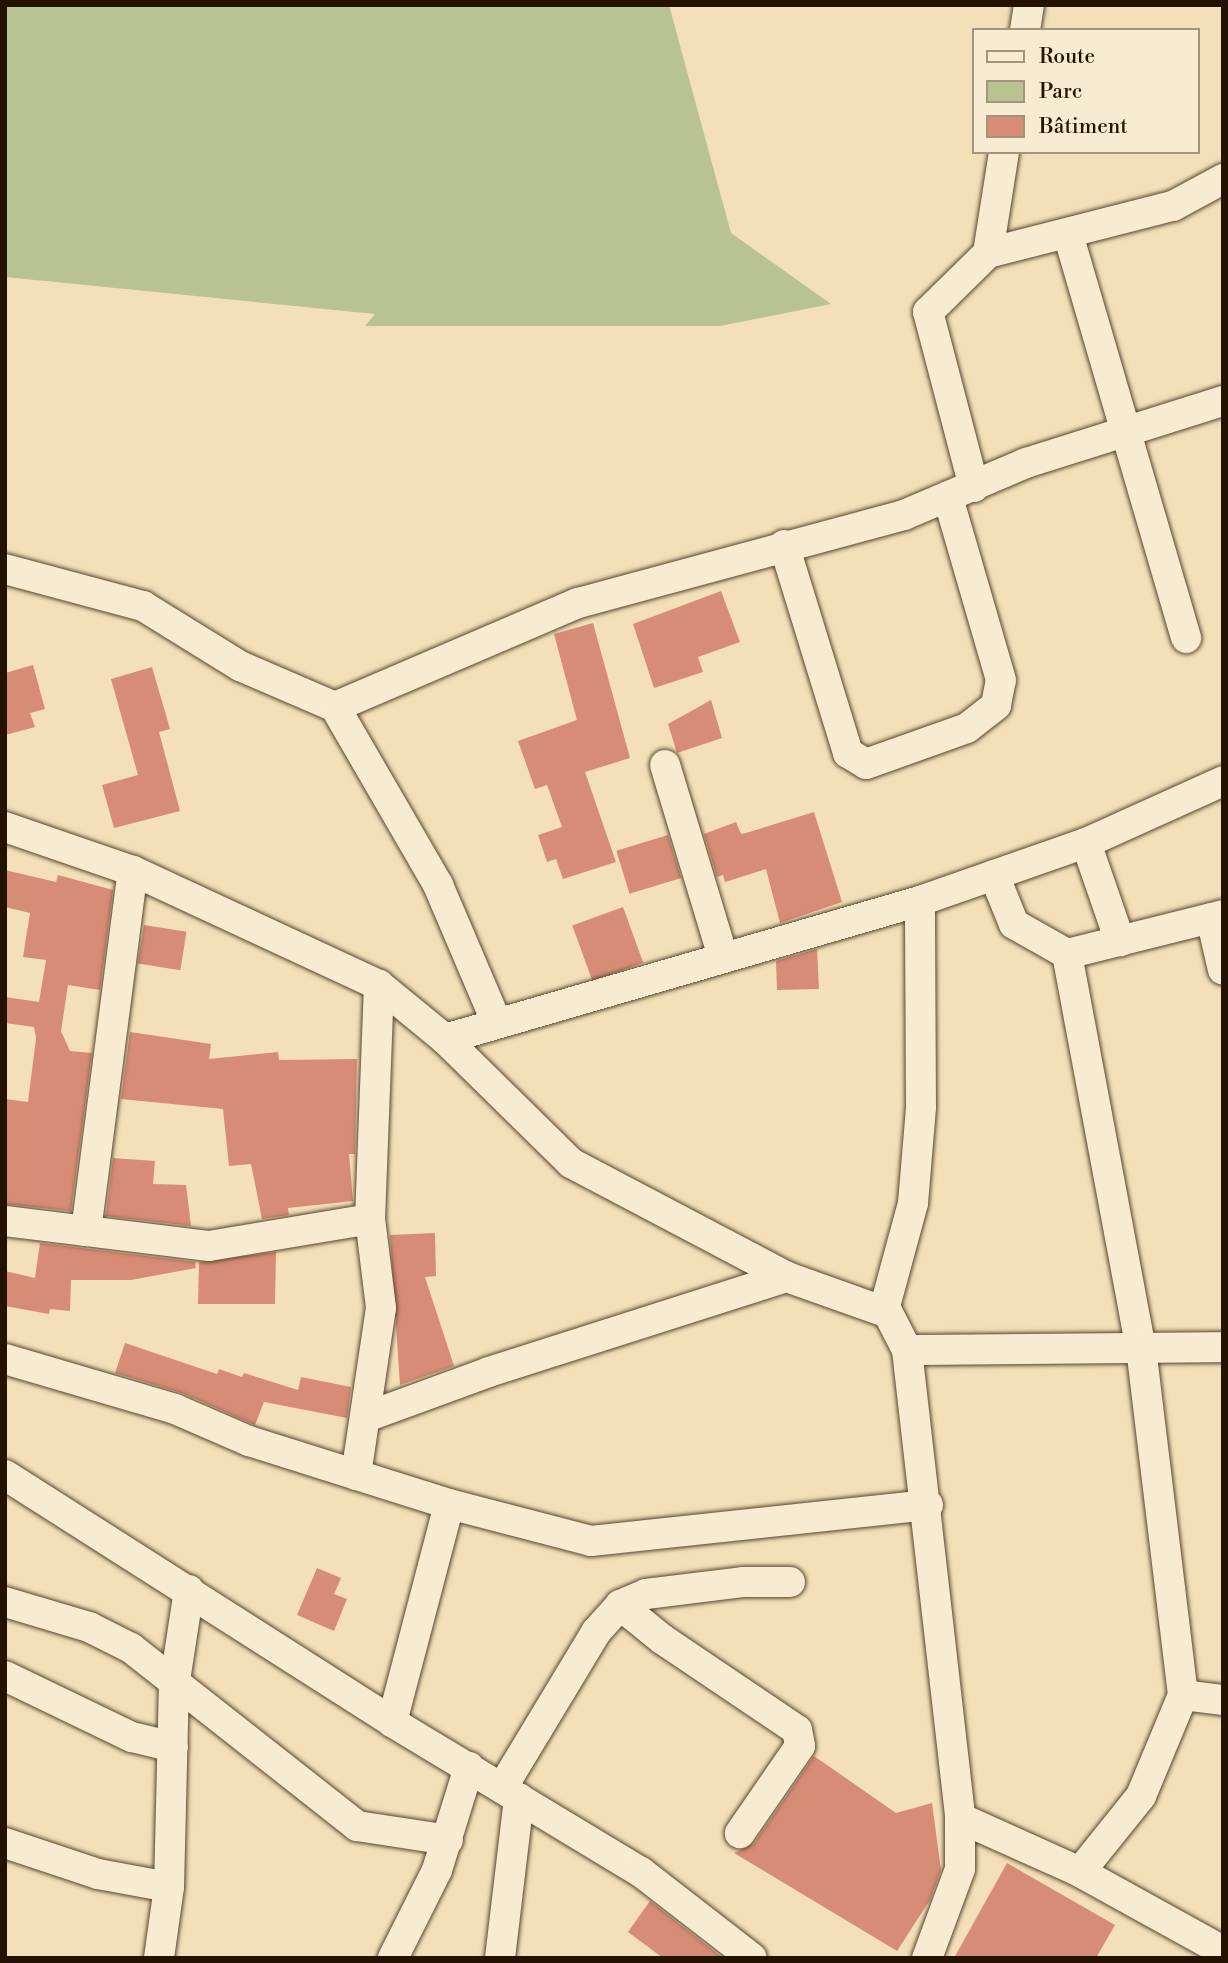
<!DOCTYPE html>
<html>
<head>
<meta charset="utf-8">
<style>
  body { margin:0 }
  #map { position:relative; width:1228px; height:1963px; overflow:hidden; background:#f3e0b8; font-family:"Libre Bodoni",serif }
  div>[style] { position:absolute }
  .green>* { inset:0; background:#b8c391 }
  .building>* { inset:0; background:#d78c76; transform-origin:0 0 }
  .roads { filter:drop-shadow(0 0 2px #58452e) drop-shadow(0 0 2px #58452e) }
  .minor>* { height:30px; margin:-15px; padding:0 15px; transform-origin:15px; border-radius:15px; background:#f7ebd1 }
  span { translate:-50% -50%; white-space:nowrap; text-align:center; line-height:1.15; -webkit-text-stroke:5px #f7ebd1; paint-order:stroke }
  .frame { position:absolute; inset:0; border:7px solid #251100; pointer-events:none }
  .legend { position:absolute; left:972px; top:28px; width:228px; height:126px; box-sizing:border-box; background:#f7ebd1; border:2px solid #a3947d; margin:0; padding:9px 12px; list-style:none; font-size:21px; color:#251100 }
  .legend li { display:flex; align-items:center; gap:14px; height:35px }
  .legend b { width:35px; border:2px solid #a3947d }
</style>
</head>
<body>
<div id="map">
  <div class="green">
    <i style="clip-path:polygon(5px 5px,669px 5px,731px 233px,831px 304px,720px 326px,365px 326px,375px 314px,5px 277px)"></i>
  </div>
  <div class="building">
    <i style="clip-path:polygon(721px 591px,740px 642px,698px 657px,703px 672px,654px 688px,633px 624px)"></i>
    <i style="clip-path:polygon(593px 623px,630px 758px,585px 772px,616px 862px,563px 879px,556px 859px,547px 862px,538px 835px,562px 827px,547px 785px,535px 789px,518px 741px,577px 720px,554px 634px)"></i>
    <i style="clip-path:polygon(33px 665px,45px 709px,30px 713px,35px 727px,5px 735px,5px 673px)"></i>
    <i style="clip-path:polygon(152px 667px,170px 729px,159px 732px,180px 811px,114px 828px,102px 785px,138px 775px,111px 679px)"></i>
    <i style="clip-path:polygon(711px 700px,722px 738px,677px 753px,668px 724px)"></i>
    <i style="clip-path:polygon(814px 812px,842px 902px,780px 923px,766px 869px,725px 882px,723px 875px,717px 877px,704px 834px,736px 822px,741px 834px,746px 833px)"></i>
    <i style="left:668px;top:835px;width:45px;height:54px;rotate:73deg"></i>
    <i style="clip-path:polygon(5px 870px,56px 882px,58px 875px,113px 890px,100px 990px,68px 985px,61px 1031px,70px 1051px,92px 1053px,71px 1211px,5px 1204px,5px 1099px,28px 1102px,36px 1038px,34px 1027px,5px 1023px,5px 997px,39px 1002px,46px 960px,23px 957px,30px 913px,5px 907px)"></i>
    <i style="left:623px;top:907px;width:59px;height:54px;rotate:70deg"></i>
    <i style="left:144px;top:925px;width:43px;height:39px;rotate:9deg"></i>
    <i style="clip-path:polygon(817px 949px,819px 989px,777px 990px,776px 961px)"></i>
    <i style="clip-path:polygon(130px 1032px,211px 1044px,209px 1059px,278px 1052px,279px 1060px,357px 1059px,355px 1154px,349px 1154px,353px 1201px,288px 1208px,289px 1215px,262px 1219px,251px 1164px,229px 1166px,223px 1109px,121px 1099px)"></i>
    <i style="clip-path:polygon(113px 1158px,155px 1161px,153px 1184px,186px 1185px,191px 1226px,106px 1216px)"></i>
    <i style="clip-path:polygon(435px 1233px,436px 1276px,425px 1277px,454px 1366px,400px 1385px,390px 1235px)"></i>
    <i style="clip-path:polygon(40px 1243px,195px 1262px,196px 1268px,131px 1280px,71px 1280px,70px 1311px,50px 1309px,49px 1314px,5px 1306px,5px 1271px,35px 1278px)"></i>
    <i style="clip-path:polygon(276px 1252px,275px 1304px,198px 1304px,199px 1262px)"></i>
    <i style="clip-path:polygon(125px 1343px,217px 1374px,219px 1369px,242px 1377px,244px 1373px,298px 1390px,301px 1377px,351px 1387px,347px 1418px,264px 1402px,255px 1425px,182px 1393px,115px 1373px)"></i>
    <i style="clip-path:polygon(317px 1568px,341px 1578px,334px 1594px,347px 1599px,334px 1631px,297px 1615px)"></i>
    <i style="clip-path:polygon(814px 1756px,896px 1813px,932px 1803px,941px 1870px,930px 1900px,897px 1951px,734px 1853px,754px 1843px)"></i>
    <i style="clip-path:polygon(1007px 1863px,1115px 1925px,1096px 1958px,954px 1958px)"></i>
    <i style="clip-path:polygon(650px 1901px,723px 1958px,663px 1958px,628px 1932px)"></i>
  </div>
  <div class="roads">
    <div class="minor">
      <i style="left:1025px;top:30px;width:25px;rotate:-81deg"></i>
      <i style="left:1068px;top:234px;width:421px;rotate:73.7deg"></i>
      <i style="left:988px;top:253px;width:191px;rotate:-14.3deg"></i>
      <i style="left:1173px;top:206px;width:57px;rotate:-28.4deg"></i>
      <i style="left:974px;top:487px;width:181px;rotate:-104.7deg"></i>
      <i style="left:928px;top:312px;width:84px;rotate:-44.5deg"></i>
      <i style="left:988px;top:253px;width:102px;rotate:-81deg"></i>
      <i style="left:784px;top:545px;width:218px;rotate:72.9deg"></i>
      <i style="left:848px;top:753px;width:21px;rotate:31deg"></i>
      <i style="left:866px;top:764px;width:107px;rotate:-19.6deg"></i>
      <i style="left:967px;top:728px;width:37px;rotate:-38deg"></i>
      <i style="left:996px;top:705px;width:25px;rotate:-79deg"></i>
      <i style="left:1001px;top:680px;width:191px;rotate:-106.2deg"></i>
      <i style="left:5px;top:569px;width:143px;rotate:15deg"></i>
      <i style="left:143px;top:606px;width:114px;rotate:31.7deg"></i>
      <i style="left:240px;top:666px;width:103px;rotate:23.3deg"></i>
      <i style="left:335px;top:707px;width:206px;rotate:59.9deg"></i>
      <i style="left:438px;top:885px;width:150px;rotate:66.9deg"></i>
      <i style="left:335px;top:707px;width:264px;rotate:-23.2deg"></i>
      <i style="left:578px;top:603px;width:338px;rotate:-15.1deg"></i>
      <i style="left:904px;top:515px;width:133px;rotate:-23.1deg"></i>
      <i style="left:1026px;top:463px;width:207px;rotate:-17.5deg"></i>
      <i style="left:665px;top:765px;width:201px;rotate:73.2deg"></i>
      <i style="left:5px;top:827px;width:135px;rotate:19deg"></i>
      <i style="left:133px;top:871px;width:271px;rotate:24.9deg"></i>
      <i style="left:379px;top:985px;width:85px;rotate:39.3deg"></i>
      <i style="left:445px;top:1039px;width:177px;rotate:44.5deg"></i>
      <i style="left:571px;top:1163px;width:244px;rotate:27.8deg"></i>
      <i style="left:787px;top:1277px;width:107px;rotate:19.6deg"></i>
      <i style="left:888px;top:1313px;width:42px;rotate:62.8deg"></i>
      <i style="left:907px;top:1350px;width:471px;rotate:83.5deg"></i>
      <i style="left:960px;top:1818px;width:51px;rotate:90deg"></i>
      <i style="left:960px;top:1869px;width:95px;rotate:110.3deg"></i>
      <i style="left:1086px;top:843px;width:104px;rotate:70.9deg"></i>
      <i style="left:994px;top:875px;width:53px;rotate:67.8deg"></i>
      <i style="left:1014px;top:924px;width:61px;rotate:29.5deg"></i>
      <i style="left:1067px;top:954px;width:161px;rotate:-14deg"></i>
      <i style="left:1211px;top:918px;width:53px;rotate:77deg"></i>
      <i style="left:1067px;top:954px;width:401px;rotate:79.4deg"></i>
      <i style="left:1141px;top:1348px;width:350px;rotate:83.1deg"></i>
      <i style="left:1183px;top:1695px;width:109px;rotate:112.6deg"></i>
      <i style="left:1141px;top:1796px;width:97px;rotate:128.8deg"></i>
      <i style="left:445px;top:1039px;width:495px;rotate:-16.2deg"></i>
      <i style="left:920px;top:901px;width:176px;rotate:-19.3deg"></i>
      <i style="left:1086px;top:843px;width:150px;rotate:-24.3deg"></i>
      <i style="left:5px;top:1221px;width:206px;rotate:7deg"></i>
      <i style="left:209px;top:1246px;width:163px;rotate:-9.5deg"></i>
      <i style="left:86px;top:1231px;width:363px;rotate:-82.6deg"></i>
      <i style="left:884px;top:1310px;width:111px;rotate:-74.8deg"></i>
      <i style="left:913px;top:1203px;width:96px;rotate:-85.2deg"></i>
      <i style="left:921px;top:1107px;width:206px;rotate:-90.3deg"></i>
      <i style="left:907px;top:1350px;width:316px;rotate:-0.5deg"></i>
      <i style="left:5px;top:1359px;width:177px;rotate:16.4deg"></i>
      <i style="left:175px;top:1409px;width:81px;rotate:23.4deg"></i>
      <i style="left:249px;top:1441px;width:210px;rotate:17.5deg"></i>
      <i style="left:449px;top:1504px;width:147px;rotate:14.6deg"></i>
      <i style="left:591px;top:1541px;width:339px;rotate:-6.1deg"></i>
      <i style="left:369px;top:1416px;width:128px;rotate:-20.1deg"></i>
      <i style="left:489px;top:1372px;width:313px;rotate:-17.7deg"></i>
      <i style="left:5px;top:1475px;width:459px;rotate:32.5deg"></i>
      <i style="left:392px;top:1722px;width:291px;rotate:31.1deg"></i>
      <i style="left:641px;top:1872px;width:140px;rotate:37.8deg"></i>
      <i style="left:356px;top:1475px;width:169px;rotate:-81.5deg"></i>
      <i style="left:381px;top:1308px;width:90px;rotate:-97deg"></i>
      <i style="left:370px;top:1219px;width:234px;rotate:-87.8deg"></i>
      <i style="left:5px;top:1602px;width:88px;rotate:16.6deg"></i>
      <i style="left:89px;top:1627px;width:47px;rotate:26.6deg"></i>
      <i style="left:131px;top:1648px;width:288px;rotate:38.2deg"></i>
      <i style="left:357px;top:1826px;width:92px;rotate:8.7deg"></i>
      <i style="left:620px;top:1605px;width:28px;rotate:-23deg"></i>
      <i style="left:646px;top:1594px;width:99px;rotate:-7deg"></i>
      <i style="left:744px;top:1582px;width:46px"></i>
      <i style="left:5px;top:1676px;width:141px;rotate:25.7deg"></i>
      <i style="left:132px;top:1737px;width:42px;rotate:13.7deg"></i>
      <i style="left:1183px;top:1695px;width:40px;rotate:7.1deg"></i>
      <i style="left:392px;top:1722px;width:225px;rotate:-75.3deg"></i>
      <i style="left:502px;top:1788px;width:182px;rotate:-58.9deg"></i>
      <i style="left:596px;top:1632px;width:36px;rotate:-48deg"></i>
      <i style="left:620px;top:1605px;width:54px;rotate:39deg"></i>
      <i style="left:662px;top:1639px;width:163px;rotate:34deg"></i>
      <i style="left:797px;top:1730px;width:16px;rotate:79deg"></i>
      <i style="left:800px;top:1746px;width:106px;rotate:124.6deg"></i>
      <i style="left:960px;top:1818px;width:132px;rotate:24.2deg"></i>
      <i style="left:1080px;top:1872px;width:163px;rotate:28.9deg"></i>
      <i style="left:5px;top:1843px;width:98px;rotate:18.4deg"></i>
      <i style="left:98px;top:1874px;width:72px;rotate:10.4deg"></i>
      <i style="left:159px;top:1958px;width:72px;rotate:-82deg"></i>
      <i style="left:169px;top:1887px;width:200px;rotate:-88.6deg"></i>
      <i style="left:174px;top:1687px;width:98px;rotate:-81.2deg"></i>
      <i style="left:393px;top:1958px;width:98px;rotate:-63.4deg"></i>
      <i style="left:437px;top:1870px;width:108px;rotate:-72.7deg"></i>
      <i style="left:500px;top:1958px;width:161px;rotate:-83.2deg"></i>
    </div>
  </div>
  <div class="frame"></div>
  <ul class="legend">
  <li><b style="height:9px;background:#f7ebd1"></b>Route</li>
  <li><b style="height:19px;background:#b8c391"></b>Parc</li>
  <li><b style="height:19px;background:#d78c76"></b>Bâtiment</li>
  </ul>
</div>
</body>
</html>
